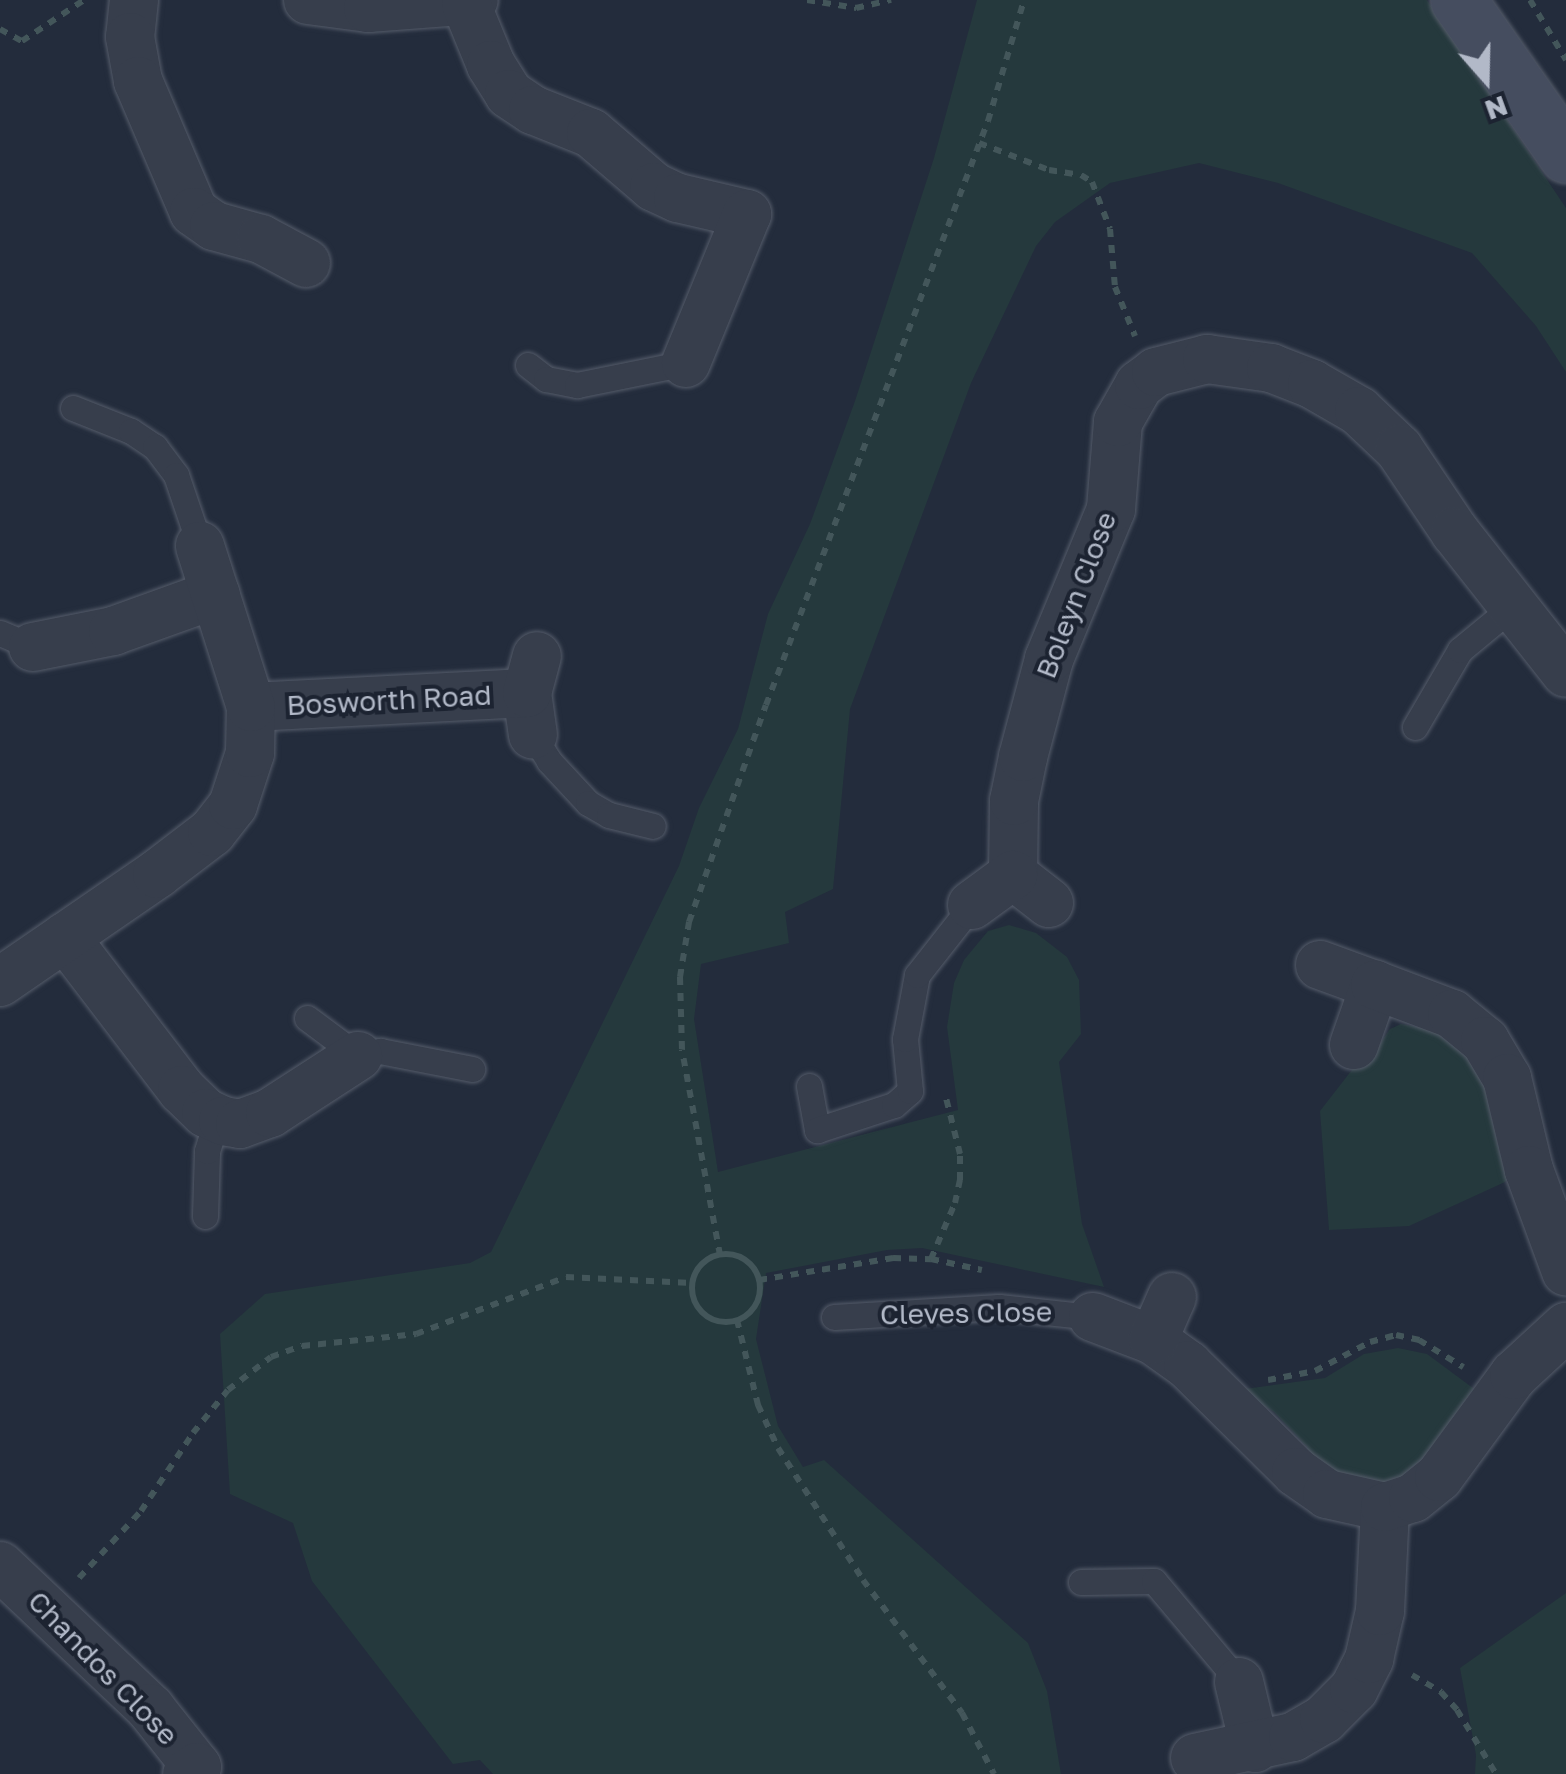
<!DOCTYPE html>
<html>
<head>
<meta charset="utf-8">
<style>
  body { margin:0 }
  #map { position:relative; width:1566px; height:1774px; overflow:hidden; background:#232c3c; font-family:"Golos Text",sans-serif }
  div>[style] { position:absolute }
  .green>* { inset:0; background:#25393d }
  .path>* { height:6px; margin-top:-3px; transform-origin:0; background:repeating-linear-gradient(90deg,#43565a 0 8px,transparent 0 16px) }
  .path>.ring { margin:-3px; padding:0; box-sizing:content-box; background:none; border:6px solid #43565a; border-radius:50% }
  .roads { filter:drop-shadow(0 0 2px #555c6a) drop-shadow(0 0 2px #555c6a) }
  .lane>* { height:25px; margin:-12.5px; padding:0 12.5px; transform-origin:12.5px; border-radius:12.5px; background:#373e4c }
  .street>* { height:48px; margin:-24px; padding:0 24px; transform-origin:24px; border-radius:24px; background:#373e4c }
  .secondary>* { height:55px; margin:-27.5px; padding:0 27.5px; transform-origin:27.5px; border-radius:27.5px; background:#454d5f }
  span { translate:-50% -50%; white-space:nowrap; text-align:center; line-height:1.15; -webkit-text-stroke:8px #1c2331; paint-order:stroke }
  .street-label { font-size:28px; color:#b2b9c8 }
  .north { position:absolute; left:1436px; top:30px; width:100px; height:100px; -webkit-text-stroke:8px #1c2331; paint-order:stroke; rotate:160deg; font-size:28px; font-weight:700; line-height:40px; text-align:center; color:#b2b9c8 }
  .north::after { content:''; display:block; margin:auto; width:35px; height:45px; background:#b2b9c8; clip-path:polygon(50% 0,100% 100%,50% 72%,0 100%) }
</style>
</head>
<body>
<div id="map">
  <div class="green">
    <i style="clip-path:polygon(977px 0,1427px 0,1566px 208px,1566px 372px,1536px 326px,1472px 253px,1278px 183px,1199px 163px,1110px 183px,1055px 222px,1036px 246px,971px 383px,850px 709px,833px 889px,785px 912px,789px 943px,701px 964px,694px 1019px,718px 1172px,958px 1110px,947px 1027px,954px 983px,964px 960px,988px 931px,1009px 925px,1036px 933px,1067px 957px,1079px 980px,1081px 1034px,1059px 1062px,1082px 1224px,1104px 1287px,922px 1248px,887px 1250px,766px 1273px,756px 1339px,778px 1426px,803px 1467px,824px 1460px,1028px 1643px,1047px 1691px,1061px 1774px,493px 1774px,480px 1760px,453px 1764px,312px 1581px,293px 1523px,230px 1494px,220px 1334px,265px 1294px,470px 1263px,491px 1252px,679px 866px,699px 808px,738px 729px,768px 614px,810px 524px,855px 401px,934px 158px)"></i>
    <i style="clip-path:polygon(1401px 1024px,1429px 1029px,1456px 1045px,1475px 1045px,1500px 1154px,1512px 1174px,1505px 1182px,1409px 1226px,1329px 1230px,1320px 1111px,1362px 1057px,1373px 1054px,1390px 1029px)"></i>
    <i style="clip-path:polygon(1398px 1348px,1427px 1354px,1477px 1391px,1424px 1470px,1366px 1491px,1313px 1462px,1307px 1447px,1274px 1412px,1237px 1390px,1325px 1378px,1364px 1354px)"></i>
    <i style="clip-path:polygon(1566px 1593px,1566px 1774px,1475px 1774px,1476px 1755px,1460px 1668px)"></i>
  </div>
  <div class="path">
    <i style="left:807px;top:0;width:50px;rotate:9.3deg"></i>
    <i style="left:856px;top:8px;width:36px;rotate:-13deg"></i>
    <i style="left:1530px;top:0;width:70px;rotate:59deg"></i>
    <i style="left:0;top:29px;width:25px;rotate:29deg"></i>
    <i style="left:22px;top:41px;width:74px;rotate:-33.5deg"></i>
    <i style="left:979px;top:143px;width:75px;rotate:21.1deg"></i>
    <i style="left:1049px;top:170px;width:32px;rotate:9deg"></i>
    <i style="left:1081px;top:175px;width:13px;rotate:32deg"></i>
    <i style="left:1092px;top:182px;width:50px;rotate:69deg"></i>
    <i style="left:1110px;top:229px;width:58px;rotate:85.1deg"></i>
    <i style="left:1115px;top:287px;width:53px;rotate:67.8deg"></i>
    <i class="ring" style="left:692px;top:1254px;width:62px;height:62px"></i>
    <i style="left:720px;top:1255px;width:209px;rotate:-100.5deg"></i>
    <i style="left:682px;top:1049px;width:72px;rotate:-91.6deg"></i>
    <i style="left:680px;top:977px;width:56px;rotate:-80.7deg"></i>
    <i style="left:689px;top:922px;width:230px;rotate:-70.5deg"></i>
    <i style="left:766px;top:705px;width:625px;rotate:-69.19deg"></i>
    <i style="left:988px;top:121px;width:126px;rotate:-73.4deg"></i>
    <i style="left:931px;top:1259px;width:61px;rotate:-66.8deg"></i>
    <i style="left:955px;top:1203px;width:24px;rotate:-78deg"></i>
    <i style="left:960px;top:1180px;width:26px;rotate:-90deg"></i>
    <i style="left:960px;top:1154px;width:62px;rotate:-104deg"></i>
    <i style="left:759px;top:1280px;width:136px;rotate:-9.3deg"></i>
    <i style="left:893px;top:1258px;width:38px;rotate:2deg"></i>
    <i style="left:931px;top:1259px;width:52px;rotate:12.2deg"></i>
    <i style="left:737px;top:1320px;width:88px;rotate:76.1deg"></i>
    <i style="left:758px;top:1405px;width:47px;rotate:65.1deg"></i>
    <i style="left:778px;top:1448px;width:157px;rotate:57.2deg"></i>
    <i style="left:863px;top:1580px;width:166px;rotate:53.3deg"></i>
    <i style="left:962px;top:1713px;width:69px;rotate:62.3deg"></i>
    <i style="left:1268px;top:1380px;width:48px;rotate:-10.8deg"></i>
    <i style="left:1315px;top:1371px;width:62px;rotate:-27.8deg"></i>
    <i style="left:1370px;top:1342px;width:27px;rotate:-15deg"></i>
    <i style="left:1396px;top:1335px;width:24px;rotate:12deg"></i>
    <i style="left:1419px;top:1340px;width:52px;rotate:31.5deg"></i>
    <i style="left:79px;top:1578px;width:91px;rotate:-47.2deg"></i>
    <i style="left:141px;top:1511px;width:94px;rotate:-56.3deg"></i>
    <i style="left:193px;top:1433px;width:55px;rotate:-50.9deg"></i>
    <i style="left:228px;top:1390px;width:54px;rotate:-37.5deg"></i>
    <i style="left:271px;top:1357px;width:33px;rotate:-20deg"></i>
    <i style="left:302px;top:1346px;width:115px;rotate:-6deg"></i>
    <i style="left:416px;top:1334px;width:160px;rotate:-20.8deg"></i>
    <i style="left:566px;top:1277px;width:126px;rotate:2.7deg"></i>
    <i style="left:1412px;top:1675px;width:34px;rotate:30deg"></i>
    <i style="left:1441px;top:1692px;width:24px;rotate:48deg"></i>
    <i style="left:1457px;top:1710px;width:75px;rotate:58.6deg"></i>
  </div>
  <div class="roads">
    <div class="lane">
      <i style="left:528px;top:365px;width:23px;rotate:38deg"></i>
      <i style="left:546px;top:379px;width:32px;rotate:11deg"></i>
      <i style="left:577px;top:385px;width:111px;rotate:-11.4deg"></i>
      <i style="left:73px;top:408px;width:62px;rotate:21.6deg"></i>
      <i style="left:131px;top:431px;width:29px;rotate:34deg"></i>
      <i style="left:155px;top:447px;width:35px;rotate:53deg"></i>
      <i style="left:176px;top:475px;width:75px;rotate:71.3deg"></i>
      <i style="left:0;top:633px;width:36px;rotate:23deg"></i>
      <i style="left:1415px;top:727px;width:89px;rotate:-59.7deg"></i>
      <i style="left:1460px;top:650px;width:67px;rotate:-39.6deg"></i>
      <i style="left:533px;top:735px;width:31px;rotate:58deg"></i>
      <i style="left:549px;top:761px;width:57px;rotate:47.1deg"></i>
      <i style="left:588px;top:803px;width:24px;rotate:30deg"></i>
      <i style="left:609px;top:815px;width:45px;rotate:14deg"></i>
      <i style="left:307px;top:1018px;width:64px;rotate:36.7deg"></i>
      <i style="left:358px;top:1056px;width:23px;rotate:-13deg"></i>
      <i style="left:380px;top:1051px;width:94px;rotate:11.1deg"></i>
      <i style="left:809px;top:1086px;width:45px;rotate:79.7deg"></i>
      <i style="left:817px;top:1130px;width:81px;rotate:-18deg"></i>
      <i style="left:894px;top:1105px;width:21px;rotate:-41deg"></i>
      <i style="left:910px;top:1091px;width:52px;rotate:-95.5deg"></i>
      <i style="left:905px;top:1039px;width:65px;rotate:-79.4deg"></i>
      <i style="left:917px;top:975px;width:89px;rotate:-51.8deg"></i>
      <i style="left:205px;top:1216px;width:65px;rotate:-88.2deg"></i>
      <i style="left:207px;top:1151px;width:34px;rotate:-73deg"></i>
      <i style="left:834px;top:1317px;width:165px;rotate:-3.5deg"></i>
      <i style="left:999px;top:1307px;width:95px;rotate:6.1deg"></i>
      <i style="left:1081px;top:1582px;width:73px;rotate:-0.8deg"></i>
      <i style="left:1154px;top:1581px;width:132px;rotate:49.9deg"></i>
    </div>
    <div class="street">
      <i style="left:134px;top:0;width:37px;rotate:96deg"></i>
      <i style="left:130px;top:37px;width:45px;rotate:79.7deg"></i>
      <i style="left:138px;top:81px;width:142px;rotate:66.9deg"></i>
      <i style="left:194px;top:212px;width:24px;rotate:35deg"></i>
      <i style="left:214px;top:226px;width:49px;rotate:15.5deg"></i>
      <i style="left:261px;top:239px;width:51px;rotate:28.1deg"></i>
      <i style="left:308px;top:0;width:61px;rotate:7.6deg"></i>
      <i style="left:368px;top:8px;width:106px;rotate:-4.3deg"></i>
      <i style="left:466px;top:4px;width:66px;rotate:67.7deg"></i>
      <i style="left:491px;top:65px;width:34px;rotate:58deg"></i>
      <i style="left:509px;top:94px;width:29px;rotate:34deg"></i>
      <i style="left:533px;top:110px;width:62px;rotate:21.6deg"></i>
      <i style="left:591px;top:133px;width:83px;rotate:40.6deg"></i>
      <i style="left:654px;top:187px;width:26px;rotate:25deg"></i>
      <i style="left:678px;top:198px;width:71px;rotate:13.1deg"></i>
      <i style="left:747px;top:214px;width:161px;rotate:112.3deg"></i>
      <i style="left:33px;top:647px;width:82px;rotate:-11.3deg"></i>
      <i style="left:113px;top:631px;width:109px;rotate:-19.8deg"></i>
      <i style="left:527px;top:693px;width:42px;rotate:81.9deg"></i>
      <i style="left:251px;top:707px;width:276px;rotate:-2.9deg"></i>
      <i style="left:527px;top:693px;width:38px;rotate:-75deg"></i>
      <i style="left:1049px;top:903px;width:46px;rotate:-142.1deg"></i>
      <i style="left:1013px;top:875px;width:74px;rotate:-89.2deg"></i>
      <i style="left:1014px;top:801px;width:45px;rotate:-78.4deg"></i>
      <i style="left:1023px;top:757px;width:101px;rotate:-75.1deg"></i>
      <i style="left:1049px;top:659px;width:162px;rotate:-67.5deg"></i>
      <i style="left:1111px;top:509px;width:87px;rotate:-85.4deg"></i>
      <i style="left:1118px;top:422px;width:43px;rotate:-60.4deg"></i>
      <i style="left:1139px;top:385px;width:21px;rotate:-37deg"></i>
      <i style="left:1156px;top:372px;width:53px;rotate:-14.3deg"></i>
      <i style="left:1207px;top:359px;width:65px;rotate:8deg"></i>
      <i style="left:1271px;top:368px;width:44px;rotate:21.3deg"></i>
      <i style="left:1312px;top:384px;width:54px;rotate:29.9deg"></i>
      <i style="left:1359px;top:411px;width:55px;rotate:43.5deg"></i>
      <i style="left:1399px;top:449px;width:100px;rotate:56deg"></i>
      <i style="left:1455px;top:532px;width:179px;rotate:51.8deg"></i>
      <i style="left:972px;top:905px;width:51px;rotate:-36.2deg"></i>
      <i style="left:65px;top:937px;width:193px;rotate:52.6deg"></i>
      <i style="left:182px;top:1090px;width:33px;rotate:44deg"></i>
      <i style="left:206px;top:1113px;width:19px;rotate:25deg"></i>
      <i style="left:223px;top:1121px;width:17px;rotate:10deg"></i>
      <i style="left:240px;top:1124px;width:32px;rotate:-20deg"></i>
      <i style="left:270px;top:1113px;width:105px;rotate:-32.9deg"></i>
      <i style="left:1320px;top:965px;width:59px;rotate:20deg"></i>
      <i style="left:0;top:982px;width:191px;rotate:-34.5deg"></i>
      <i style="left:157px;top:874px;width:69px;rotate:-37.4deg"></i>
      <i style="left:212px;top:832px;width:34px;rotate:-52deg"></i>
      <i style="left:233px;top:805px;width:55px;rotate:-71.9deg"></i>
      <i style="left:250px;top:753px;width:46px;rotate:-88.8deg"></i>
      <i style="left:251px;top:707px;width:169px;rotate:-107.6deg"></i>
      <i style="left:1354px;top:1045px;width:64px;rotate:-70.7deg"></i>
      <i style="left:1375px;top:985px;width:82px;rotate:20.6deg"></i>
      <i style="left:1452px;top:1014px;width:43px;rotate:39.3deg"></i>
      <i style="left:1485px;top:1041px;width:43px;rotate:59.3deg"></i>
      <i style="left:1507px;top:1078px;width:95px;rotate:76.6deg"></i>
      <i style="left:1529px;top:1170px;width:108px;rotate:69.9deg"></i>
      <i style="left:1093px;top:1317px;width:64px;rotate:21deg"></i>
      <i style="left:1153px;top:1340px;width:43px;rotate:35.5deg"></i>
      <i style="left:1188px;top:1365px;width:152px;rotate:44.7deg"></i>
      <i style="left:1296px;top:1472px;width:38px;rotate:35deg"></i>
      <i style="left:1327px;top:1494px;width:59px;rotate:12.6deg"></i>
      <i style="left:1153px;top:1340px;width:47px;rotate:-66.2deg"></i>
      <i style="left:0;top:1566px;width:207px;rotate:43.4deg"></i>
      <i style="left:150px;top:1708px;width:75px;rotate:51.5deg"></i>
      <i style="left:197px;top:1767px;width:12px;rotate:145deg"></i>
      <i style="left:1239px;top:1682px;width:68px;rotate:76.4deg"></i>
      <i style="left:1195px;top:1758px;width:100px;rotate:-12.1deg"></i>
      <i style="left:1293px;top:1737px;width:36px;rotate:-30deg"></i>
      <i style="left:1324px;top:1719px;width:42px;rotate:-45deg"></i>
      <i style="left:1354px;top:1689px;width:34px;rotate:-63deg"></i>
      <i style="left:1369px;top:1659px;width:49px;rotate:-77.1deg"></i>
      <i style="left:1380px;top:1611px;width:104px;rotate:-87.2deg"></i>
      <i style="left:1385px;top:1507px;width:29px;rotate:-18deg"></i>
      <i style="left:1413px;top:1498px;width:33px;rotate:-39deg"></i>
      <i style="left:1439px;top:1477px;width:127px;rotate:-53.7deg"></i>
      <i style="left:1514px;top:1375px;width:71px;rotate:-42.7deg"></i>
    </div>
    <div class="secondary">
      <i style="left:1458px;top:0;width:189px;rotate:55.1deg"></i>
    </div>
  </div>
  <div class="street-label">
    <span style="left:1076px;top:595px;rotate:-69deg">Boleyn Close</span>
    <span style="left:389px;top:700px;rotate:-3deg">Bosworth Road</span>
    <span style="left:966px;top:1313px;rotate:-1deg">Cleves Close</span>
    <span style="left:103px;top:1668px;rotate:46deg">Chandos Close</span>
  </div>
  <div class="north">N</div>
</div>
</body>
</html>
